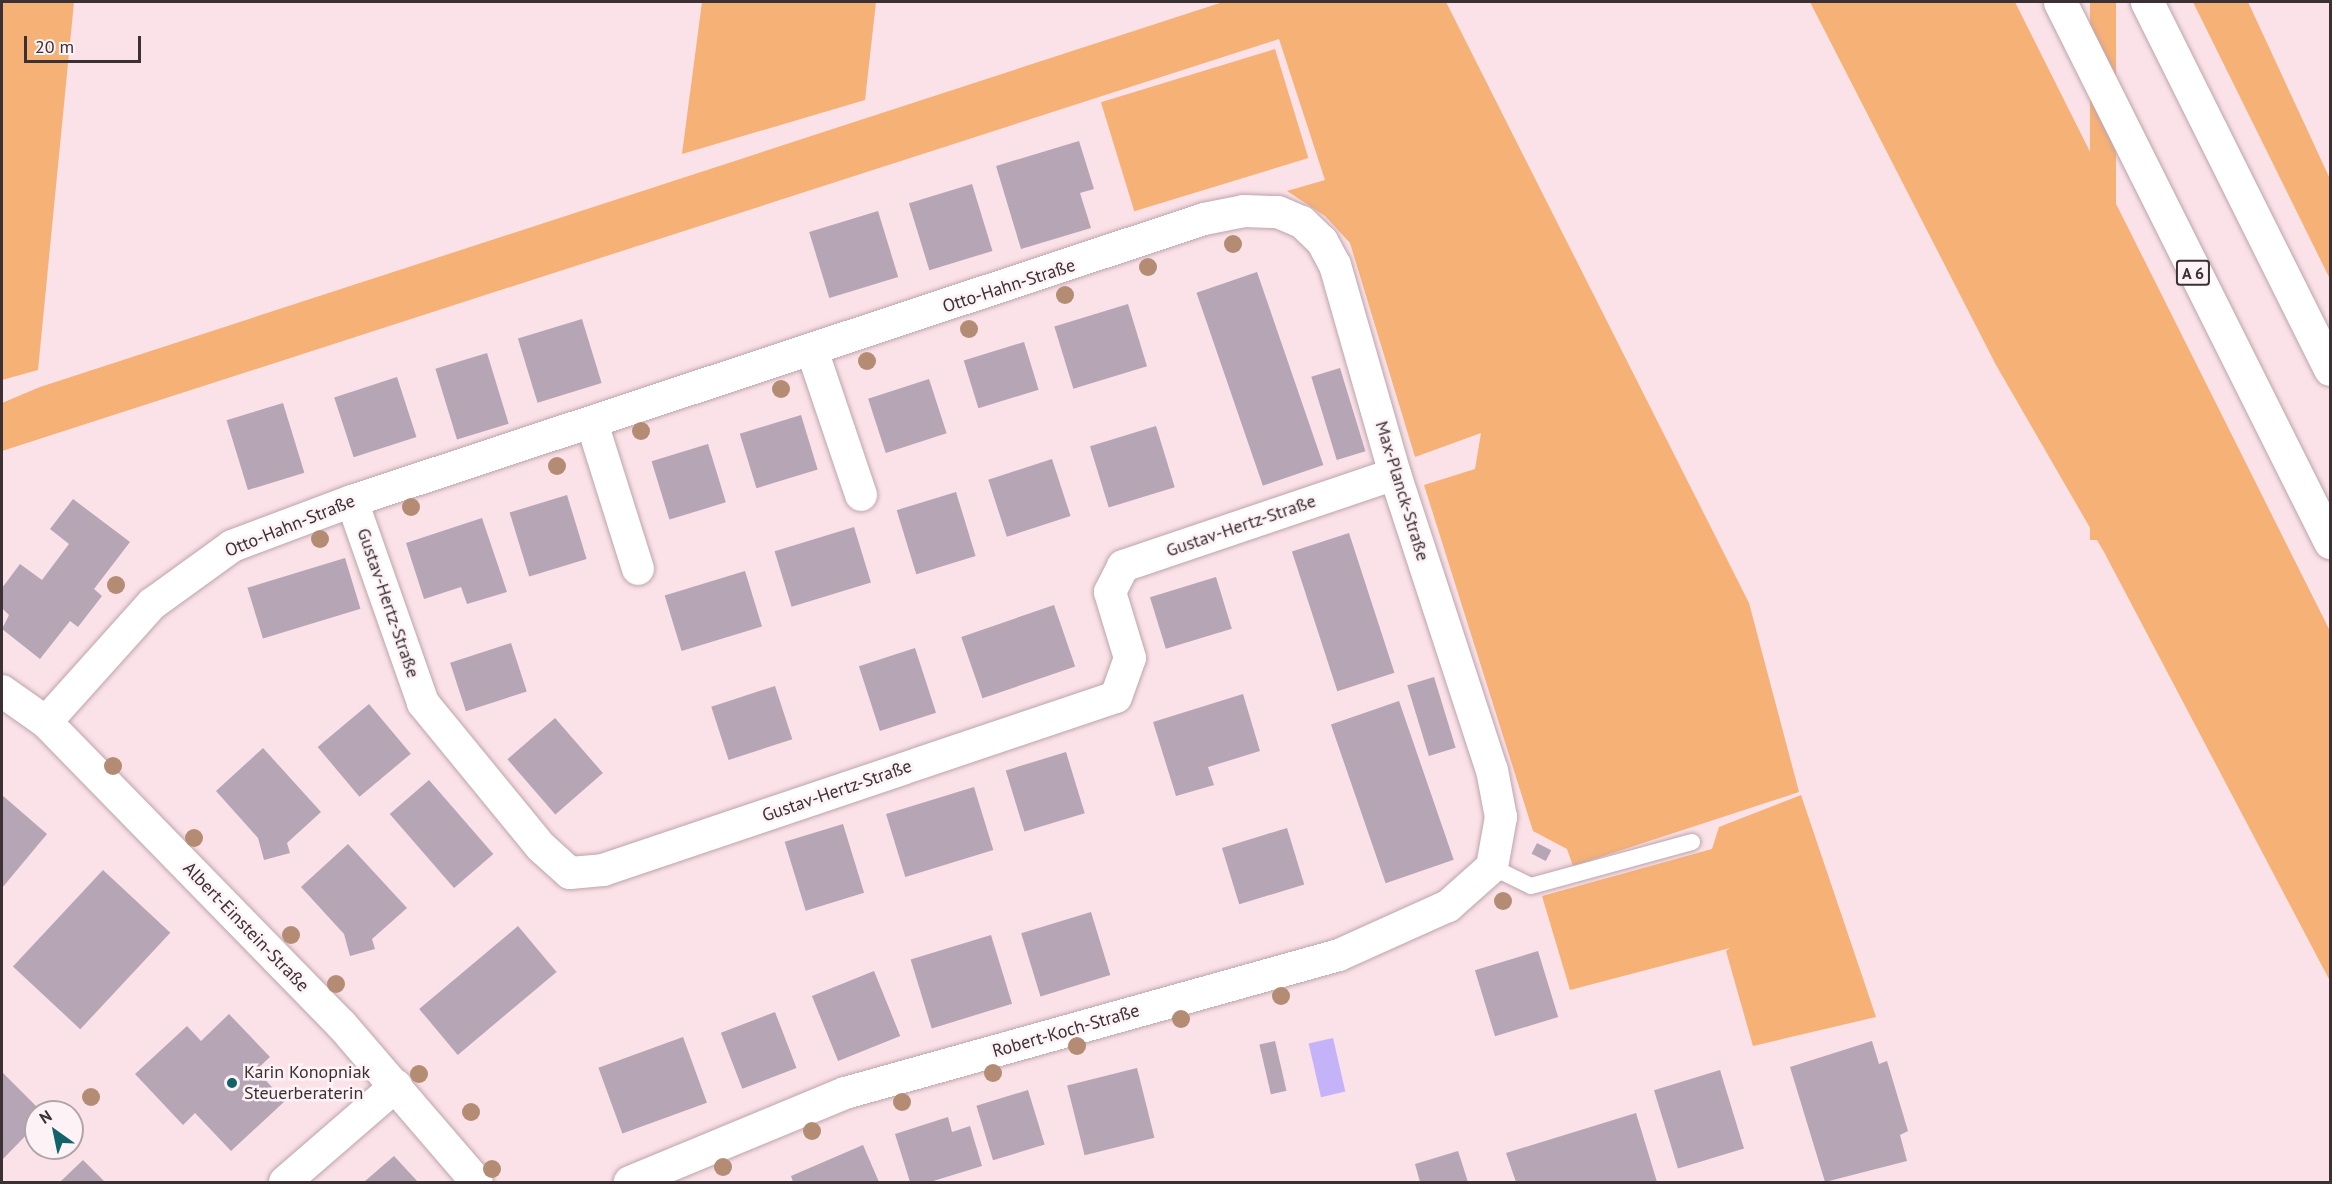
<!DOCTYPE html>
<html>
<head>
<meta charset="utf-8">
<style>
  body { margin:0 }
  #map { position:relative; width:2332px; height:1184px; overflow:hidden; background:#fbe1e8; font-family:"PT Sans",sans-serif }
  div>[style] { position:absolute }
  .green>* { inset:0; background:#f6b176; transform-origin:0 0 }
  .water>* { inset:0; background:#c5b3f9; transform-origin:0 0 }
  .building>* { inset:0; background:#b6a5b5; transform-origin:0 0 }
  .roads { filter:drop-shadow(0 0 2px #bda4ab) drop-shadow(0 0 2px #bda4ab) }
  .service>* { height:16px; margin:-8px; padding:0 8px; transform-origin:8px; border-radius:8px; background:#fff }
  .minor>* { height:32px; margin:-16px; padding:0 16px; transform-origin:16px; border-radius:16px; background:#fff }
  .motorway>* { height:33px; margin:-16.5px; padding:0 16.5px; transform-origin:16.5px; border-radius:16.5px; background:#fff }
  .trees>* { width:18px; height:18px; margin:-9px; border-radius:50%; background:#b38c73 }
  .dots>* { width:16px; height:16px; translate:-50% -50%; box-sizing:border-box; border:3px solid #fdf3f6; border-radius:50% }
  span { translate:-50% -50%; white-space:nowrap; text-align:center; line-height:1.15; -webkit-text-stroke:5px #fdf3f6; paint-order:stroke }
  .shield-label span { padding:2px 4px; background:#fdf3f6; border:2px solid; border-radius:4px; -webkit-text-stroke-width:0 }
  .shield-label { font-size:16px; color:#3b3134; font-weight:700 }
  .street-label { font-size:18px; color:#3b3134 }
  .poi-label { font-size:18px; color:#3b3134 }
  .left { translate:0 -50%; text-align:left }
  .frame { position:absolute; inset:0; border:3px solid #3b3134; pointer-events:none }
  .north { position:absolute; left:24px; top:1100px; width:60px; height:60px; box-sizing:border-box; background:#fdf3f6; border:2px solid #afa5a8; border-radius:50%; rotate:327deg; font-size:16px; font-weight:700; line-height:24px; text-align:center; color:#3b3134 }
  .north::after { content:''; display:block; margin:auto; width:21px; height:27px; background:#126268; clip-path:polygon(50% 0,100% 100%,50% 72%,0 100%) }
  .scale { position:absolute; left:24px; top:36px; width:117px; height:27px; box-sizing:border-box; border:3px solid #3b3134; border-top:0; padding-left:8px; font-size:18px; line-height:21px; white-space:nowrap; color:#3b3134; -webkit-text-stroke:4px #fdf3f6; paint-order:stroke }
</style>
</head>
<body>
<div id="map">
  <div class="green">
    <i style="clip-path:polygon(2px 2px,74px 2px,38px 370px,2px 380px)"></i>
    <i style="clip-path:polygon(702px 2px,876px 2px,865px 100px,682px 154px)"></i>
    <i style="clip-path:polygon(1223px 2px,1446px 2px,1749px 603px,1799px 792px,1573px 866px,1567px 849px,1533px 831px,1424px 485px,1475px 469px,1481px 433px,1415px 457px,1350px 243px,1325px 216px,1287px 191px,1325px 180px,1279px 39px,2px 451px,2px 403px,40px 387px)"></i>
    <i style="clip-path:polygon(1810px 2px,2015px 2px,2330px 631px,2330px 981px,2104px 552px,1996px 365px)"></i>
    <i style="left:2090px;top:2px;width:26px;height:538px"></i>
    <i style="clip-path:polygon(2193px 2px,2248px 2px,2330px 179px,2330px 279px)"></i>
    <i style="left:1275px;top:49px;width:114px;height:182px;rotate:73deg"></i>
    <i style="clip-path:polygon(1801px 795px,1876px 1017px,1753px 1046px,1726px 951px,1730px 948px,1570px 990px,1542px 896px,1712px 849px,1719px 827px)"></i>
  </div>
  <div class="water">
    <i style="left:1333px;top:1038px;width:55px;height:25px;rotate:77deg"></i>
  </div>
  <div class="building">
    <i style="clip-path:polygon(1079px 141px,1094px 189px,1080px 193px,1091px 228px,1021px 249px,996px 166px)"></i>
    <i style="left:972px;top:184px;width:70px;height:66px;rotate:73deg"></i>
    <i style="left:878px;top:211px;width:69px;height:72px;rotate:73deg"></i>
    <i style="left:1257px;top:272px;width:204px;height:64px;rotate:71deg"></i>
    <i style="left:1128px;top:304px;width:65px;height:77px;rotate:73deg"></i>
    <i style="left:582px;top:319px;width:67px;height:67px;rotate:73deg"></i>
    <i style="left:1024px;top:342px;width:50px;height:63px;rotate:73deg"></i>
    <i style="left:487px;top:353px;width:74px;height:54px;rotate:73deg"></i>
    <i style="left:1340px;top:368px;width:87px;height:30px;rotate:73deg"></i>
    <i style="left:397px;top:377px;width:63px;height:66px;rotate:72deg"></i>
    <i style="left:929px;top:379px;width:57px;height:64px;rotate:72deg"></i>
    <i style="left:283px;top:403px;width:73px;height:59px;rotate:73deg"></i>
    <i style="left:801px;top:415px;width:57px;height:64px;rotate:73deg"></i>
    <i style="left:1156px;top:426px;width:64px;height:69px;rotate:73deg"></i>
    <i style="left:708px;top:444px;width:61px;height:59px;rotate:73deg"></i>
    <i style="left:1052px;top:459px;width:60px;height:67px;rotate:72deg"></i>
    <i style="left:956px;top:492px;width:67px;height:62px;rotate:73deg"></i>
    <i style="left:567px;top:495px;width:67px;height:60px;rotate:73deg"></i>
    <i style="clip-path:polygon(73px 499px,130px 542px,94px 589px,102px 596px,78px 627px,70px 621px,40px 659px,2px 629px,9px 615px,2px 608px,2px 588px,20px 564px,42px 580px,69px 544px,50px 529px)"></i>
    <i style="clip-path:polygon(482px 518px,507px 592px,467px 604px,461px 587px,424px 599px,406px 543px)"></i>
    <i style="left:854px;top:527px;width:58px;height:83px;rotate:73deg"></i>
    <i style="left:1349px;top:533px;width:147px;height:60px;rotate:72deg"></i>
    <i style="left:345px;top:558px;width:53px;height:102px;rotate:73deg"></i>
    <i style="left:745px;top:571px;width:58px;height:84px;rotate:73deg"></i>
    <i style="left:1216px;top:577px;width:54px;height:69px;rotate:73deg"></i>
    <i style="left:1054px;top:605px;width:65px;height:98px;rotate:71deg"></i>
    <i style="left:511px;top:643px;width:51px;height:64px;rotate:72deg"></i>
    <i style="left:915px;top:648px;width:68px;height:59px;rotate:72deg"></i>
    <i style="left:1434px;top:677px;width:74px;height:28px;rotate:73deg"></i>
    <i style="left:775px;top:686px;width:56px;height:67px;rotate:72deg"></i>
    <i style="clip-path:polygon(1243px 694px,1260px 751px,1208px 767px,1214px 785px,1176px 796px,1153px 722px)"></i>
    <i style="left:1399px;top:701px;width:168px;height:72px;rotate:71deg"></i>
    <i style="left:369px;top:704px;width:65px;height:67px;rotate:50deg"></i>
    <i style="left:555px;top:718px;width:73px;height:63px;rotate:49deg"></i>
    <i style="clip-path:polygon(263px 748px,321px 812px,287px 843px,290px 853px,264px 860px,258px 838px,216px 791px)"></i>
    <i style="left:1066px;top:752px;width:64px;height:63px;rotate:73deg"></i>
    <i style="left:429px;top:780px;width:98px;height:52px;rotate:49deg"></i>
    <i style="left:974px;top:787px;width:66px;height:92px;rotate:73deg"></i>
    <i style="clip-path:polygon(2px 795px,47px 834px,2px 888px)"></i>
    <i style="left:843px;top:824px;width:72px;height:61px;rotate:73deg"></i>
    <i style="left:1287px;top:828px;width:59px;height:68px;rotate:73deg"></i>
    <i style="left:1537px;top:843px;width:16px;height:12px;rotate:27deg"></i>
    <i style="clip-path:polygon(348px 844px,407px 908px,372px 939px,375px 949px,350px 956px,344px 934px,301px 887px)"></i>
    <i style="left:103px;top:870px;width:92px;height:132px;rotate:43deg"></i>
    <i style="left:1091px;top:912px;width:66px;height:73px;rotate:73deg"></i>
    <i style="left:518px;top:926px;width:60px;height:129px;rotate:50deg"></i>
    <i style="left:991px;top:935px;width:72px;height:84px;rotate:73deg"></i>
    <i style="left:1538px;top:951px;width:69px;height:66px;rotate:73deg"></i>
    <i style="left:874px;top:971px;width:70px;height:67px;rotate:68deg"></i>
    <i style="left:775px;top:1012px;width:60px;height:58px;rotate:69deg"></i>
    <i style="clip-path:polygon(229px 1014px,270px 1057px,256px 1070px,285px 1101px,231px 1151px,195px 1113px,183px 1125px,135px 1074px,187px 1026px,201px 1041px)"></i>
    <i style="left:683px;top:1037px;width:70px;height:90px;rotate:70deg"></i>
    <i style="left:1275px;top:1041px;width:51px;height:16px;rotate:77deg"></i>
    <i style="clip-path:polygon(1872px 1041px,1879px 1064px,1887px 1061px,1908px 1131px,1900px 1135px,1907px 1161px,1825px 1182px,1790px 1067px)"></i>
    <i style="left:1137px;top:1068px;width:72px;height:72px;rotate:76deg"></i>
    <i style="left:1720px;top:1070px;width:82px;height:69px;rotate:73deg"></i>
    <i style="clip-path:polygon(2px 1072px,42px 1112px,36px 1112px,36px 1125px,2px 1160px)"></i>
    <i style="left:1028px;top:1090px;width:57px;height:54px;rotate:73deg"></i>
    <i style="clip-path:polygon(1636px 1113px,1657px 1182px,1516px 1182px,1506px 1153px)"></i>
    <i style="clip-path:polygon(948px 1117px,952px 1132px,970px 1126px,982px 1166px,930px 1182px,910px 1182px,895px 1134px)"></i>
    <i style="clip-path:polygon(863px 1145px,879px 1182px,793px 1182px,791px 1176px)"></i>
    <i style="clip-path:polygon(1458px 1151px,1468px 1182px,1420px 1182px,1415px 1164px)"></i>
    <i style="clip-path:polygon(394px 1156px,418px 1182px,364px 1182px)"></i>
    <i style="clip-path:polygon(83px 1160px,105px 1182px,60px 1182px)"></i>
  </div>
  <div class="roads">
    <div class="service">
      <i style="left:1492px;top:867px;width:43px;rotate:26deg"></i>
      <i style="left:1531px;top:886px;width:167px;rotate:-15.3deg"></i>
    </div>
    <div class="minor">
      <i style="left:812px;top:350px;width:153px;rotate:71.3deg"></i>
      <i style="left:592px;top:423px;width:153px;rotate:72.5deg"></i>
      <i style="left:352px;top:501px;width:214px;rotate:70.6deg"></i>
      <i style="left:423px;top:703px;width:186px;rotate:50.7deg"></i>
      <i style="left:541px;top:847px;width:39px;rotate:42deg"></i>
      <i style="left:570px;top:873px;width:33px;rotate:-5deg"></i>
      <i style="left:603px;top:870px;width:541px;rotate:-18.64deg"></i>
      <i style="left:1116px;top:697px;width:41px;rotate:-70.3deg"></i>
      <i style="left:1130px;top:658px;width:69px;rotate:-106.9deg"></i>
      <i style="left:1110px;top:592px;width:29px;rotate:-63deg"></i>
      <i style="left:1123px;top:566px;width:287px;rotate:-18.7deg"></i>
      <i style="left:2px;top:691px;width:54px;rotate:35.2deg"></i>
      <i style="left:46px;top:722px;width:422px;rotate:45.7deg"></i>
      <i style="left:341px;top:1024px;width:208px;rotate:49.3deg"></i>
      <i style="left:46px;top:722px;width:159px;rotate:-48.1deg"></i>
      <i style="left:152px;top:604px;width:99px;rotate:-35.9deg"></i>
      <i style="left:232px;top:546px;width:128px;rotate:-20.6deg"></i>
      <i style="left:352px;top:501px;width:897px;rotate:-18.31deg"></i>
      <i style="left:1204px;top:219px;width:41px;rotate:-11.3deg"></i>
      <i style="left:1244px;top:211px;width:34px;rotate:2deg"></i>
      <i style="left:1278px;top:212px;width:26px;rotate:23deg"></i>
      <i style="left:1302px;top:222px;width:28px;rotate:44deg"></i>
      <i style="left:1322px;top:241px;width:27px;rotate:62deg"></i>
      <i style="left:1335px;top:265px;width:217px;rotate:74deg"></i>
      <i style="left:1395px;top:474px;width:311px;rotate:71.9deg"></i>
      <i style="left:1492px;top:770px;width:48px;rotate:79.2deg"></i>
      <i style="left:1501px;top:817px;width:51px;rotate:100.2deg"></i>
      <i style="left:1492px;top:867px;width:59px;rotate:138.4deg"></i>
      <i style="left:1448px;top:906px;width:120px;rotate:155.8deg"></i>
      <i style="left:1339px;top:955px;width:513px;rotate:164.39deg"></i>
      <i style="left:845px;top:1093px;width:233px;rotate:157.5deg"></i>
      <i style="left:285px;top:1182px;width:147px;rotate:-40.9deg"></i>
    </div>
    <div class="motorway">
      <i style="left:2060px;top:2px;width:604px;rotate:63.43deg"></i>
      <i style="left:2147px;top:2px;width:410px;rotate:63.5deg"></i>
    </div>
  </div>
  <div class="trees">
    <i style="left:1233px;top:244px"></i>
    <i style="left:1148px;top:267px"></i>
    <i style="left:1065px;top:295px"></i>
    <i style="left:969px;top:329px"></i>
    <i style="left:867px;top:361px"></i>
    <i style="left:781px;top:389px"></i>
    <i style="left:641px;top:431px"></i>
    <i style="left:557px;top:466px"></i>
    <i style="left:411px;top:507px"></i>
    <i style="left:320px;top:539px"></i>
    <i style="left:116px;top:585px"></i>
    <i style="left:113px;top:766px"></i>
    <i style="left:194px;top:838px"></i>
    <i style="left:1503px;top:901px"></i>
    <i style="left:291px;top:935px"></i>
    <i style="left:336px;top:984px"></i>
    <i style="left:1281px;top:996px"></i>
    <i style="left:1181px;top:1019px"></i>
    <i style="left:1077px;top:1046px"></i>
    <i style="left:993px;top:1073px"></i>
    <i style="left:419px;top:1074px"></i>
    <i style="left:91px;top:1097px"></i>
    <i style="left:902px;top:1102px"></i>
    <i style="left:471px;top:1112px"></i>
    <i style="left:812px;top:1131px"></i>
    <i style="left:723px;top:1167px"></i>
    <i style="left:492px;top:1169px"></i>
  </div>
  <div class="dots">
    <i style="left:232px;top:1083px;background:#126268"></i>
  </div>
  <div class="shield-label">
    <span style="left:2193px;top:273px">A 6</span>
  </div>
  <div class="street-label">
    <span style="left:1009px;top:286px;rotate:-18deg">Otto-Hahn-Straße</span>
    <span style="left:1402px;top:491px;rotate:73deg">Max-Planck-Straße</span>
    <span style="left:290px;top:526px;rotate:-22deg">Otto-Hahn-Straße</span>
    <span style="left:1241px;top:526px;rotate:-19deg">Gustav-Hertz-Straße</span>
    <span style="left:388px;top:603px;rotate:71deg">Gustav-Hertz-Straße</span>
    <span style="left:837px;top:791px;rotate:-19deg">Gustav-Hertz-Straße</span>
    <span style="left:246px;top:927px;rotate:46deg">Albert-Einstein-Straße</span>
    <span style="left:1066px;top:1031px;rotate:-16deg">Robert-Koch-Straße</span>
  </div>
  <div class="poi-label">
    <span class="left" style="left:244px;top:1083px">Karin Konopniak<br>Steuerberaterin</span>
  </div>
  <div class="frame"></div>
  <div class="north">N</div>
  <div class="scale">20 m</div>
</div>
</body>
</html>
